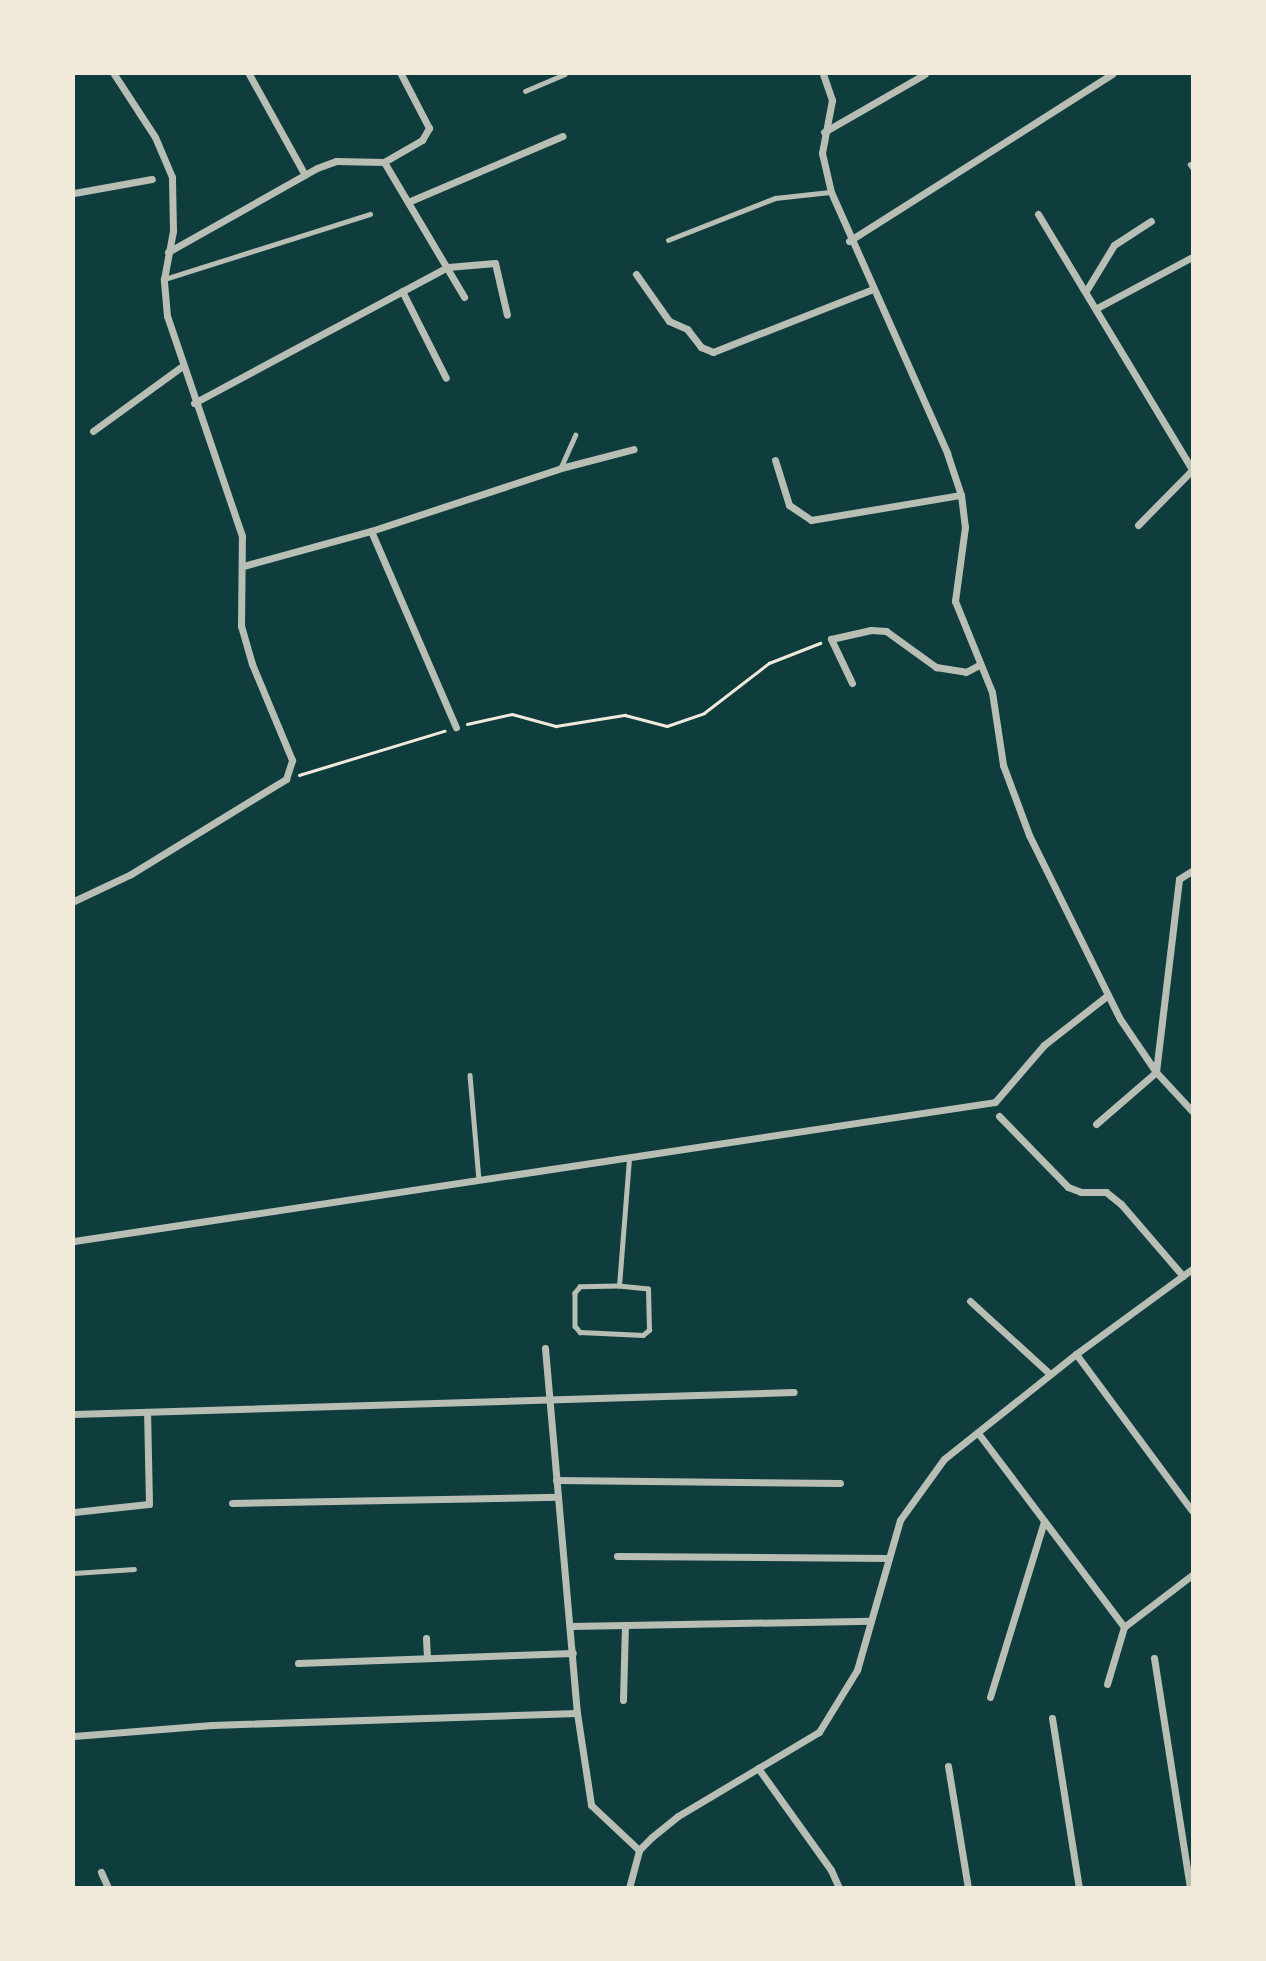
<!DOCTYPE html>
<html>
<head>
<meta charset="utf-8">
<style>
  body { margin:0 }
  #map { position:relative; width:1266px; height:1961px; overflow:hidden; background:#0f3d3e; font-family:"Titillium Web",sans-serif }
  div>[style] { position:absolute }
  .path>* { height:2.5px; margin:-1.25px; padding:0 1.25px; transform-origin:1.25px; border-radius:1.25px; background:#f1e9da }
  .service>* { height:4.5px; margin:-2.25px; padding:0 2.25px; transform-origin:2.25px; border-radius:2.25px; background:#b8beb3 }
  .minor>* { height:7px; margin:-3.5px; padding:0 3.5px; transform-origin:3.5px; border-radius:3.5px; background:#b8beb3 }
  span { translate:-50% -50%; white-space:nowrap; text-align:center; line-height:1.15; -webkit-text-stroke:5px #f1e9da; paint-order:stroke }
  .frame { position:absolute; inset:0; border:75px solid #f1e9da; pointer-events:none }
</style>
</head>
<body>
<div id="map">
  <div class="path">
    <i style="left:467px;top:724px;width:46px;rotate:-12.5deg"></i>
    <i style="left:512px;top:714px;width:46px;rotate:15.3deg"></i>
    <i style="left:556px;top:726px;width:70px;rotate:-9.1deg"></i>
    <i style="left:625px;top:715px;width:43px;rotate:14.7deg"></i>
    <i style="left:667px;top:726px;width:39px;rotate:-19deg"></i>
    <i style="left:704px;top:713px;width:82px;rotate:-37.6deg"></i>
    <i style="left:769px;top:663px;width:55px;rotate:-21.4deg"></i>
    <i style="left:299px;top:775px;width:152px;rotate:-16.9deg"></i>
  </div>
  <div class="service">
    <i style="left:525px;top:91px;width:43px;rotate:-23deg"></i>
    <i style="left:1190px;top:164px;width:4px;rotate:56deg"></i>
    <i style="left:668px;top:240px;width:115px;rotate:-21.4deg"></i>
    <i style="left:775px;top:198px;width:55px;rotate:-6.2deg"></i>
    <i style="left:165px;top:279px;width:215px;rotate:-17.6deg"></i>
    <i style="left:561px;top:467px;width:35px;rotate:-66deg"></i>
    <i style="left:470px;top:1075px;width:105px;rotate:85.1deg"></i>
    <i style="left:619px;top:1286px;width:39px;rotate:179deg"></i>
    <i style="left:580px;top:1287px;width:8px;rotate:130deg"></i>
    <i style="left:575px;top:1293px;width:33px;rotate:90deg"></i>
    <i style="left:575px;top:1326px;width:8px;rotate:50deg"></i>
    <i style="left:580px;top:1332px;width:63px;rotate:2.7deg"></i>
    <i style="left:643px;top:1335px;width:8px;rotate:-40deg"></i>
    <i style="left:649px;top:1330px;width:41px;rotate:-91.4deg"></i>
    <i style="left:648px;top:1289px;width:29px;rotate:-174deg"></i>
    <i style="left:619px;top:1286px;width:128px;rotate:-85.5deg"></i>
    <i style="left:74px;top:1573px;width:60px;rotate:-3.8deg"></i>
  </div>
  <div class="minor">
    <i style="left:249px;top:74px;width:115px;rotate:61deg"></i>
    <i style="left:823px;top:74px;width:28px;rotate:71deg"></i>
    <i style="left:832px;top:100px;width:54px;rotate:100.7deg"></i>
    <i style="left:822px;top:153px;width:40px;rotate:77deg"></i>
    <i style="left:831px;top:192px;width:286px;rotate:66deg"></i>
    <i style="left:947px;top:453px;width:44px;rotate:71.6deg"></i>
    <i style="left:961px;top:495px;width:32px;rotate:83deg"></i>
    <i style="left:965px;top:527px;width:75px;rotate:97.7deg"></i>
    <i style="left:955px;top:601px;width:98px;rotate:67.9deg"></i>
    <i style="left:992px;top:692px;width:74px;rotate:81.4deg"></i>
    <i style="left:1003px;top:765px;width:75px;rotate:69.6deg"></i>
    <i style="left:1029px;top:835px;width:205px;rotate:63.7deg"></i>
    <i style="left:1120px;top:1019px;width:64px;rotate:55.8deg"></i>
    <i style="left:1156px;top:1072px;width:53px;rotate:47.3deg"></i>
    <i style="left:824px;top:132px;width:116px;rotate:-29.9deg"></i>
    <i style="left:384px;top:162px;width:157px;rotate:59.3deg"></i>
    <i style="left:74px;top:193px;width:79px;rotate:-10.2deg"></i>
    <i style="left:408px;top:202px;width:168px;rotate:-23.1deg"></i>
    <i style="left:1038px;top:214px;width:298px;rotate:58.9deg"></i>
    <i style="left:849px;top:241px;width:312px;rotate:-32.4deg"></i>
    <i style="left:168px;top:252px;width:171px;rotate:-29.4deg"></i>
    <i style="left:317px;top:168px;width:20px;rotate:-20deg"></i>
    <i style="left:336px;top:161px;width:48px;rotate:1.2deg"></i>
    <i style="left:384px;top:162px;width:44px;rotate:-30.1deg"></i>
    <i style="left:422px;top:140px;width:14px;rotate:-60deg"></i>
    <i style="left:429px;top:128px;width:61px;rotate:-117.4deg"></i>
    <i style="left:636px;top:274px;width:57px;rotate:54.9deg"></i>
    <i style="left:669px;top:321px;width:20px;rotate:24deg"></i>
    <i style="left:687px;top:329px;width:23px;rotate:52deg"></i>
    <i style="left:701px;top:347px;width:13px;rotate:23deg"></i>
    <i style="left:713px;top:352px;width:172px;rotate:-21.5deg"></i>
    <i style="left:402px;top:291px;width:97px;rotate:63.2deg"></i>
    <i style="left:1086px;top:291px;width:54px;rotate:-58.7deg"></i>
    <i style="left:1114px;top:245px;width:44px;rotate:-33deg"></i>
    <i style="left:1097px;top:308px;width:108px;rotate:-28.2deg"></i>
    <i style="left:194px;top:403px;width:288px;rotate:-28.2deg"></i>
    <i style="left:448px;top:267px;width:47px;rotate:-4.9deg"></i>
    <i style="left:495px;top:263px;width:53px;rotate:77deg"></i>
    <i style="left:93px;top:431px;width:109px;rotate:-36deg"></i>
    <i style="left:775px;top:460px;width:47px;rotate:72.7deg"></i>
    <i style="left:789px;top:505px;width:27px;rotate:34deg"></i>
    <i style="left:811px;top:520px;width:152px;rotate:-9.5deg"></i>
    <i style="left:1138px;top:525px;width:77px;rotate:-45.5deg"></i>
    <i style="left:371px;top:531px;width:200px;rotate:-18.3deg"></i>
    <i style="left:561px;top:468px;width:75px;rotate:-14.6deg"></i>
    <i style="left:243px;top:566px;width:133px;rotate:-15.3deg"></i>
    <i style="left:371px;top:531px;width:214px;rotate:66.6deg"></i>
    <i style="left:852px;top:683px;width:49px;rotate:-115.5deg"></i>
    <i style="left:831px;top:639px;width:41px;rotate:-12.7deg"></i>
    <i style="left:871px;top:630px;width:15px;rotate:4deg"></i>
    <i style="left:886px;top:631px;width:62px;rotate:35.8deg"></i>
    <i style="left:936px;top:667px;width:30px;rotate:9deg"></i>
    <i style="left:966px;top:672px;width:15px;rotate:-28deg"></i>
    <i style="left:74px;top:901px;width:63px;rotate:-25.3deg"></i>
    <i style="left:131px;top:874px;width:182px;rotate:-31.5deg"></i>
    <i style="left:286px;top:779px;width:20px;rotate:-72deg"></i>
    <i style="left:292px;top:760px;width:104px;rotate:-112.6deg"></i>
    <i style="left:252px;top:664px;width:40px;rotate:-106deg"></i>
    <i style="left:241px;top:626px;width:90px;rotate:-89.4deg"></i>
    <i style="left:242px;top:536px;width:232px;rotate:-108.8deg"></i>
    <i style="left:167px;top:316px;width:37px;rotate:-95deg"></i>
    <i style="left:164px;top:279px;width:49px;rotate:-79.4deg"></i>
    <i style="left:173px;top:231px;width:54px;rotate:-91.1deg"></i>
    <i style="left:172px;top:177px;width:43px;rotate:-113deg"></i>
    <i style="left:155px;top:137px;width:75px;rotate:-123.1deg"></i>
    <i style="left:999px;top:1116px;width:99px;rotate:45.8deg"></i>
    <i style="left:1068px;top:1187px;width:14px;rotate:21deg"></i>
    <i style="left:1081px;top:1192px;width:25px"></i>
    <i style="left:1106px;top:1192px;width:19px;rotate:39deg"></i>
    <i style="left:1121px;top:1204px;width:95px;rotate:49.3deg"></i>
    <i style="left:1096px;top:1124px;width:79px;rotate:-40.9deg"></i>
    <i style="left:1156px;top:1072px;width:194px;rotate:-83.2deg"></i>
    <i style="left:1179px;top:879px;width:15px;rotate:-32deg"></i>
    <i style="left:74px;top:1241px;width:931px;rotate:-8.58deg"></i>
    <i style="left:995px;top:1102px;width:75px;rotate:-49.3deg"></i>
    <i style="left:1044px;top:1045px;width:81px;rotate:-38deg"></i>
    <i style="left:970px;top:1301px;width:108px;rotate:42.4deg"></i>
    <i style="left:545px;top:1348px;width:366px;rotate:85deg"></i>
    <i style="left:577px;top:1713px;width:93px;rotate:81.3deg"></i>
    <i style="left:591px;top:1805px;width:66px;rotate:43.2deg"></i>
    <i style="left:1076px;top:1354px;width:195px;rotate:53.5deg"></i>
    <i style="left:74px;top:1414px;width:720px;rotate:-1.75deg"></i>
    <i style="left:978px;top:1433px;width:243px;rotate:53deg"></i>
    <i style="left:1124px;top:1627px;width:86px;rotate:-37.4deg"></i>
    <i style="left:556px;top:1480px;width:284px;rotate:0.6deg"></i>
    <i style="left:232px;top:1503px;width:326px;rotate:-1.1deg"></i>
    <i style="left:74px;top:1512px;width:75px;rotate:-6.1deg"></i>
    <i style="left:149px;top:1504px;width:92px;rotate:-91.2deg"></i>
    <i style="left:617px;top:1556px;width:272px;rotate:0.4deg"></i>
    <i style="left:570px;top:1626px;width:301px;rotate:-1deg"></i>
    <i style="left:426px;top:1638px;width:20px;rotate:87deg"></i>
    <i style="left:1154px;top:1658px;width:233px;rotate:81.1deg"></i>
    <i style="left:298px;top:1663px;width:275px;rotate:-2.1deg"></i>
    <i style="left:1107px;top:1684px;width:59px;rotate:-73.4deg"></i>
    <i style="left:990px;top:1697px;width:184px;rotate:-72.9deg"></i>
    <i style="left:623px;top:1700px;width:75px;rotate:-88.5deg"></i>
    <i style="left:1052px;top:1718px;width:172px;rotate:81deg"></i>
    <i style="left:74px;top:1736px;width:138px;rotate:-4.6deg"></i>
    <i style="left:212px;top:1725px;width:365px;rotate:-1.9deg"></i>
    <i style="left:948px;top:1766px;width:124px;rotate:80.7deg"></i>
    <i style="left:758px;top:1768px;width:125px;rotate:54.4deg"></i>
    <i style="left:831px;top:1870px;width:20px;rotate:66deg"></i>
    <i style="left:101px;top:1872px;width:17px;rotate:66deg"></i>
    <i style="left:629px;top:1888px;width:39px;rotate:-75deg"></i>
    <i style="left:639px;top:1850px;width:18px;rotate:-45deg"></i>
    <i style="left:652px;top:1837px;width:33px;rotate:-39deg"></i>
    <i style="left:678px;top:1816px;width:164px;rotate:-30.8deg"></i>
    <i style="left:819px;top:1732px;width:73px;rotate:-58.5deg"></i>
    <i style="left:857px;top:1670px;width:156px;rotate:-74deg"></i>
    <i style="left:900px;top:1520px;width:75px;rotate:-54.2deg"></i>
    <i style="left:944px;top:1459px;width:169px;rotate:-38.5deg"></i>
    <i style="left:1076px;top:1354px;width:144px;rotate:-36.2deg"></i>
  </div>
  <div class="frame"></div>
</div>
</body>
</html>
